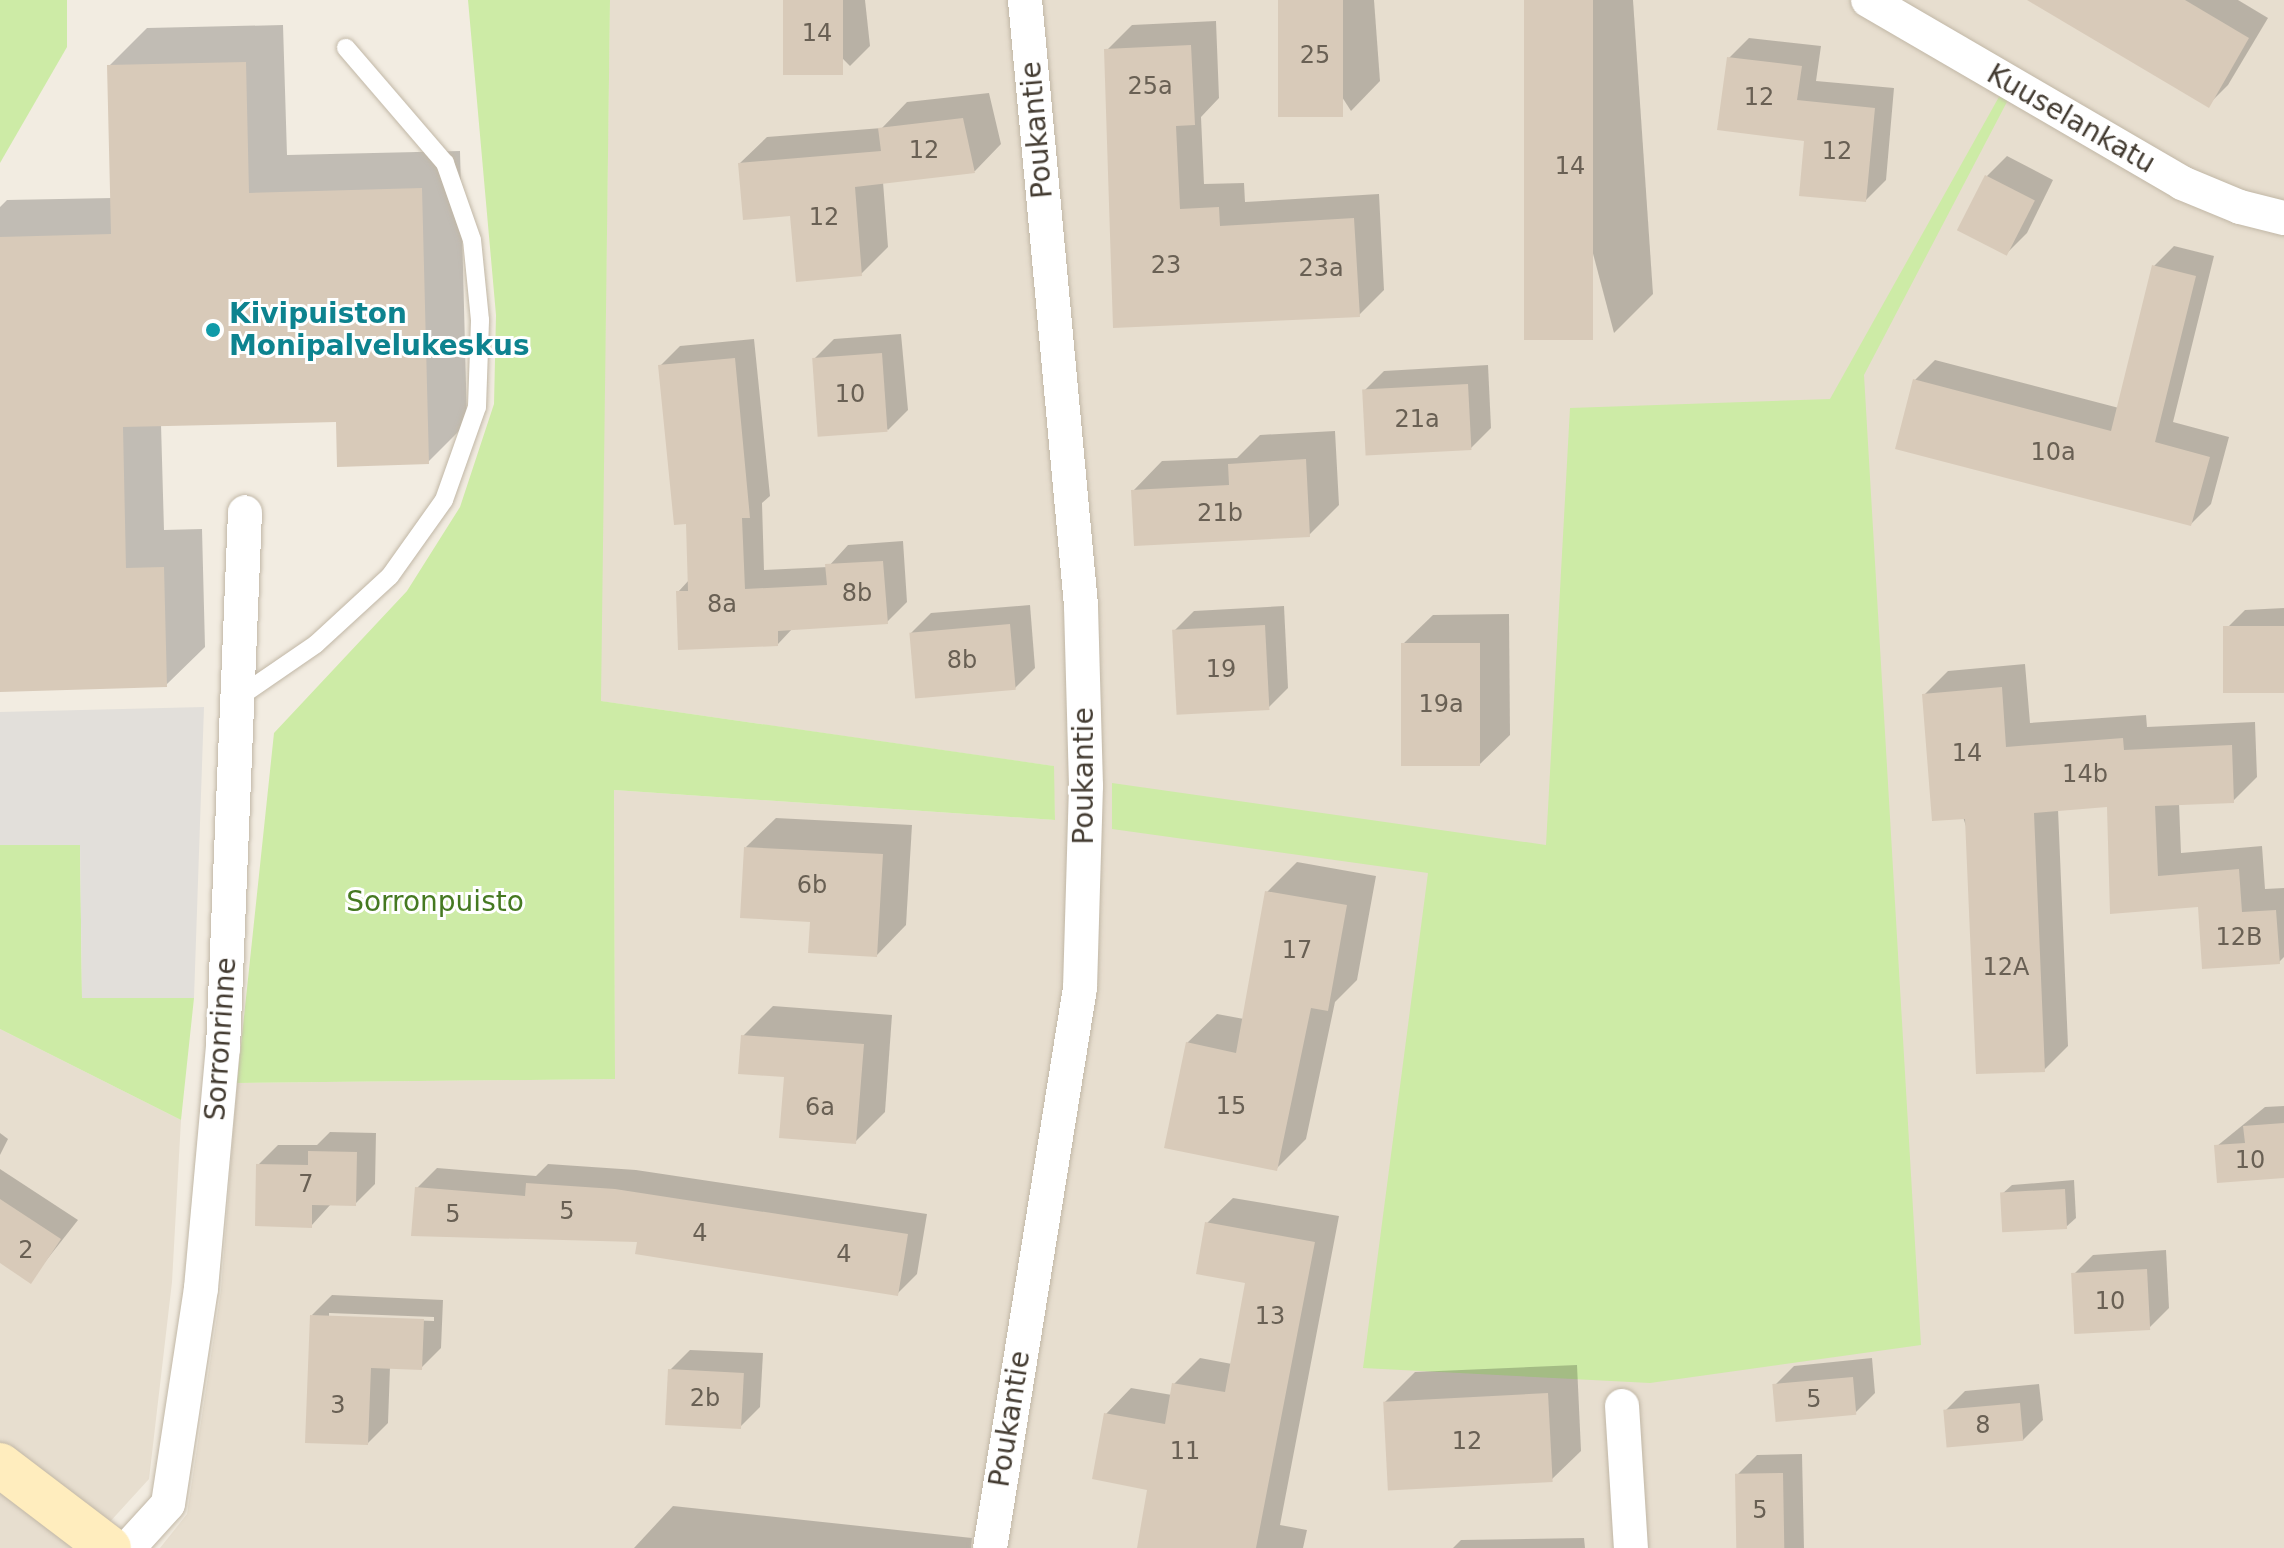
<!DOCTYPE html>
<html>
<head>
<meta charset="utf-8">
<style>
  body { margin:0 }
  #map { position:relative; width:2284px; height:1548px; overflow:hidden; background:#f2ece1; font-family:"DejaVu Sans",sans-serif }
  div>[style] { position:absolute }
  .residential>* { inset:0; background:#e7decf }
  .green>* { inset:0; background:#cdeba6 }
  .parking>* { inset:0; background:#e2dfda }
  .shadow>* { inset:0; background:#0003 }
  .building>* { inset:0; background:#d8cab9; transform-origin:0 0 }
  .roads { filter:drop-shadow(0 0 2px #c1b7a6) drop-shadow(0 0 2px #c1b7a6) }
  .lane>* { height:18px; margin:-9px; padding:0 9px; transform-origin:9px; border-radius:9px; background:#fff }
  .street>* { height:34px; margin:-17px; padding:0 17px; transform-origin:17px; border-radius:17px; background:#fff }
  .secondary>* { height:44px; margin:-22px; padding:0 22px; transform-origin:22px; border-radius:22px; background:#ffedbe }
  .dots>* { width:22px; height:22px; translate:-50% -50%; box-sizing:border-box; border:4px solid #fff; border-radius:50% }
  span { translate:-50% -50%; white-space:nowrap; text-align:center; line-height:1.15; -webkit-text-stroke:6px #fff; paint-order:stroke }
  .number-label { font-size:24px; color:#696054 }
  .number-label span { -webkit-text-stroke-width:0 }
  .street-label { font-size:28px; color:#443c32 }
  .culture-label { font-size:28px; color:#0d838f; font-weight:700 }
  .left { translate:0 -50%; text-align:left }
  .park-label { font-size:28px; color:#457921 }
</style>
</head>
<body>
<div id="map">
  <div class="residential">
    <i style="clip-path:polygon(610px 0,2284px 0,2284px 1548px,160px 1548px,187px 1514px,221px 1290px,237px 1083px,615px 1079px,614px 790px,1055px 820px,1053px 766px,600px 701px)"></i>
    <i style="clip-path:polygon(0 1029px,181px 1120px,172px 1282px,149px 1479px,97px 1536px,110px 1548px,0 1548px)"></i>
  </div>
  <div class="green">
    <i style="clip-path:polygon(0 0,67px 0,67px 47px,0 163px)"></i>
    <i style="clip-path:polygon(468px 0,610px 0,601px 701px,1054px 766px,1055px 820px,614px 790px,615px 1079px,237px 1083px,274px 733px,407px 591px,460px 507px,494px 404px,496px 315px)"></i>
    <i style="clip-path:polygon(2000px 95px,2009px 98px,1864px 375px,1921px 1345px,1650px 1383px,1363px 1368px,1428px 873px,1112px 829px,1112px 783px,1546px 845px,1570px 408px,1830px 399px)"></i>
    <i style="clip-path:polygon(80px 844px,82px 998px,194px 998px,181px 1120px,0 1029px,0 845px)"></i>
  </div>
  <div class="parking">
    <i style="clip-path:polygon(204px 707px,194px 998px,82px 998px,80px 845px,0 845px,0 712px)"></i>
  </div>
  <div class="shadow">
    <i style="clip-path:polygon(785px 0,865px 0,870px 46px,850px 66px)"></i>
    <i style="clip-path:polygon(1280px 0,1374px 0,1380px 81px,1351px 111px)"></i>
    <i style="clip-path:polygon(1526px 0,1633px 0,1653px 294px,1614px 333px)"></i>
    <i style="clip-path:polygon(2031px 0,2238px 0,2268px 18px,2228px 85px,2208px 105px)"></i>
    <i style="clip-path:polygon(1216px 21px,1219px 98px,1201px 117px,1204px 184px,1244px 183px,1245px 202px,1379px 194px,1384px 290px,1359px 315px,1115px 325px,1107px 50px,1132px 25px)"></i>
    <i style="clip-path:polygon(283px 25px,287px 155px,460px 151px,467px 423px,428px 462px,338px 420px,161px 424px,164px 530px,202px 529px,205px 647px,166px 685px,0 690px,0 207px,7px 200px,112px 198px,109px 66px,147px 28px)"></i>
    <i style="clip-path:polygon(1749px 38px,1821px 46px,1816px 81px,1894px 88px,1886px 180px,1866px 200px,1729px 58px)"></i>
    <i style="clip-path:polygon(989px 93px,1001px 144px,975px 171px,883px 182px,888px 247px,861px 274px,740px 163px,767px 137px,882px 128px,907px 102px)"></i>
    <i style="clip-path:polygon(2007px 156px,2053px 180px,2027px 233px,2007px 253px,1987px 176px)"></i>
    <i style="clip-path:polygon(2174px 246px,2214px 256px,2173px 422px,2229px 437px,2211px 504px,2191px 524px,1915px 380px,1935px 360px,2119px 408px,2154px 266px)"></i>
    <i style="clip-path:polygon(901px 334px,908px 410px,888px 430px,814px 359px,834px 339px)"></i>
    <i style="clip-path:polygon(754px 339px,770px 496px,762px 503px,764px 570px,828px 567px,848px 545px,903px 541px,907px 602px,887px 622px,793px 628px,778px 644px,678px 592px,689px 580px,687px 521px,660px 366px,680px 346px)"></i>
    <i style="clip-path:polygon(1488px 365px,1491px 428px,1471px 448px,1364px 391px,1384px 371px)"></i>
    <i style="clip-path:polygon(1335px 431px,1339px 505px,1309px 535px,1133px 491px,1162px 461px,1237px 458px,1260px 435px)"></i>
    <i style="clip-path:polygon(1030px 605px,1035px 668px,1015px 688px,911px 633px,931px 613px)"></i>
    <i style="clip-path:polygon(1284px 606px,1288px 688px,1268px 708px,1174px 631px,1194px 611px)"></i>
    <i style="clip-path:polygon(2284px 608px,2284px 691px,2225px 630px,2245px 610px)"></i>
    <i style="clip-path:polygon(1509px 614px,1510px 735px,1480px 764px,1403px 644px,1433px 615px)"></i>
    <i style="clip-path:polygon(2025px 664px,2030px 723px,2146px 715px,2147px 727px,2255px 722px,2257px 777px,2233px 801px,2179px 803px,2181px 853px,2262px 846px,2265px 889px,2284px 888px,2284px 957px,2279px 962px,2200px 905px,2112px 912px,2109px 805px,2058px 809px,2068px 1046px,2044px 1070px,1924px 695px,1948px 671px)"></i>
    <i style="clip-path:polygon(776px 818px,912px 825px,906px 925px,877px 955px,812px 920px,746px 847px)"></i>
    <i style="clip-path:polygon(1297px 862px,1376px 876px,1357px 980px,1335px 1002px,1306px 1139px,1276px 1169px,1187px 1043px,1217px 1014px,1244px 1019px,1267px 892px)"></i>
    <i style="clip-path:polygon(773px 1006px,892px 1015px,885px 1112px,855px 1142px,743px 1036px)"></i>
    <i style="clip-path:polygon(2284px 1106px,2284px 1176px,2217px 1146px,2265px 1107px)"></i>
    <i style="clip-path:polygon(330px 1132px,376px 1133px,375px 1184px,355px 1204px,331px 1204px,311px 1226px,258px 1165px,278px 1145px,317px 1145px)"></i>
    <i style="clip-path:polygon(0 1133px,8px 1139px,0 1155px)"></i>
    <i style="clip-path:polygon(548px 1164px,636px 1170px,927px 1214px,917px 1274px,897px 1294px,417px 1188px,437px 1168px,536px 1176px)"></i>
    <i style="clip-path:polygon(0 1169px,78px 1220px,30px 1281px,0 1261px)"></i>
    <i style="clip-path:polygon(2074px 1180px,2076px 1218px,2066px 1227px,2002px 1194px,2012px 1185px)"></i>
    <i style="clip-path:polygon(1233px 1198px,1339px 1216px,1280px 1525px,1307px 1530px,1303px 1548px,1139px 1548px,1150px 1488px,1106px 1414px,1131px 1388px,1172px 1395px,1174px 1384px,1200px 1358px,1232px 1364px,1247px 1281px,1207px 1223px)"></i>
    <i style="clip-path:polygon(2166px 1250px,2169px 1308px,2149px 1328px,2073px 1275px,2093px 1255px)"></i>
    <i style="clip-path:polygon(evenodd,332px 1295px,443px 1300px,441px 1348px,421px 1368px,390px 1367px,388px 1423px,368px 1443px,312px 1315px,332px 1295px,329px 1313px,434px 1317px,434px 1321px,329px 1317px,329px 1313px)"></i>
    <i style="clip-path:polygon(690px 1350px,763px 1353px,760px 1407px,740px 1427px,670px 1370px)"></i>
    <i style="clip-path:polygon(1872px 1358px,1875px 1393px,1855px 1413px,1774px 1386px,1794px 1366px)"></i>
    <i style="clip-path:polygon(1577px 1365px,1581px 1451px,1551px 1480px,1385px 1402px,1415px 1372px)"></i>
    <i style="clip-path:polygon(2039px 1384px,2043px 1420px,2023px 1440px,1945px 1411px,1965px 1391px)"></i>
    <i style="clip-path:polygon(1802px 1454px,1804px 1548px,1738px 1548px,1737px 1475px,1757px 1455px)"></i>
    <i style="clip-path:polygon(673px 1506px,972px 1538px,971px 1548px,634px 1548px)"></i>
    <i style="clip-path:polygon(1584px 1538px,1585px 1548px,1453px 1548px,1461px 1540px)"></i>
  </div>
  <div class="building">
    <i style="left:783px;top:0;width:60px;height:75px"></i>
    <i style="left:1278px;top:0;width:65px;height:117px"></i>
    <i style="left:1524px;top:0;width:69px;height:340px"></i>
    <i style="clip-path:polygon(2027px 0,2185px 0,2249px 38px,2209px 108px)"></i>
    <i style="clip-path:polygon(1191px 45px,1195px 125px,1176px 126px,1180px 209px,1219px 207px,1220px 226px,1354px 218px,1360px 317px,1113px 328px,1104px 49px)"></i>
    <i style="clip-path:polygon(1727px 57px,1802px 66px,1797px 100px,1875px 108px,1866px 202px,1799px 196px,1804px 141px,1717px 130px)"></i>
    <i style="clip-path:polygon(246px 62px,249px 193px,422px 188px,429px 464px,337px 467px,336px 422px,123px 427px,126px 568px,164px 567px,167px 687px,0 692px,0 237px,111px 234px,107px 65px)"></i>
    <i style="clip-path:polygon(963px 118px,975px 173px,855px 187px,862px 276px,796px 282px,790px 216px,743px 220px,738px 163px,881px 151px,878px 128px)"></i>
    <i style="left:1985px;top:175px;width:56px;height:62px;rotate:27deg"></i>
    <i style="clip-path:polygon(2152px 265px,2196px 276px,2155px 442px,2210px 457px,2191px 526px,1895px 449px,1913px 379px,2111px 431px)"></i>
    <i style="left:882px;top:353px;width:79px;height:70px;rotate:86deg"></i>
    <i style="clip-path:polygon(735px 358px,750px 518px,742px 518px,745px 589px,827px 585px,825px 564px,883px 561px,888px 624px,778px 631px,778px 646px,678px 650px,676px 591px,688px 591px,686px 524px,674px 525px,658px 365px)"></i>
    <i style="left:1468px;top:384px;width:66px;height:106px;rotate:87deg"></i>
    <i style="clip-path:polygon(1306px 459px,1310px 537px,1134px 546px,1131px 490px,1229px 485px,1228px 464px)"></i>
    <i style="left:1010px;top:624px;width:66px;height:101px;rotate:85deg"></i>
    <i style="left:1265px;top:625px;width:85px;height:93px;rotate:87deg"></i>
    <i style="left:2284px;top:626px;width:67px;height:61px;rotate:90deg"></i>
    <i style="left:1480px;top:643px;width:123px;height:79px;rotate:90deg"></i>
    <i style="clip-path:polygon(2002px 687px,2006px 747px,2123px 738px,2124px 750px,2232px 745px,2234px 803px,2155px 806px,2158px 876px,2239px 869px,2242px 912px,2276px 910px,2280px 964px,2202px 969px,2198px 907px,2110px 914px,2107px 807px,2034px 813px,2045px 1072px,1976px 1074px,1965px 819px,1932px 821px,1922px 694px)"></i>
    <i style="clip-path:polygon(744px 847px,883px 854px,877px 957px,808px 953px,810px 922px,740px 918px)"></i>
    <i style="clip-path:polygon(1265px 891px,1347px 905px,1328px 1011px,1311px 1008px,1277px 1171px,1164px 1148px,1186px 1042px,1236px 1053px)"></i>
    <i style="clip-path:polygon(741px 1035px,864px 1044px,856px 1144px,779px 1138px,784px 1077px,738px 1074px)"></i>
    <i style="clip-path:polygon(2284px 1123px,2284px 1178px,2217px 1183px,2214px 1145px,2245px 1143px,2243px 1126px)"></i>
    <i style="clip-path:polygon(308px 1151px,357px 1152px,356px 1206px,312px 1205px,312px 1228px,255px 1226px,256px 1164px,308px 1165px)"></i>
    <i style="clip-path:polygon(526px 1183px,615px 1189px,908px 1234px,898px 1296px,635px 1254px,637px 1242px,411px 1236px,415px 1187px,525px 1196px)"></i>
    <i style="left:2065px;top:1189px;width:40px;height:65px;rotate:87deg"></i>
    <i style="clip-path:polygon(0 1199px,61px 1239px,31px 1284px,0 1263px)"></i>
    <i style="clip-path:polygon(1205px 1222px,1315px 1242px,1256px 1548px,1137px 1548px,1147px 1490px,1092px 1479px,1104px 1413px,1165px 1424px,1172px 1383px,1225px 1392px,1245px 1283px,1196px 1274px)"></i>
    <i style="left:2147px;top:1269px;width:61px;height:76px;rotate:87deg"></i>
    <i style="clip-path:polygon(310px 1315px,424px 1319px,422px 1370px,371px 1368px,368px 1445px,305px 1443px)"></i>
    <i style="left:668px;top:1369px;width:76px;height:56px;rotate:3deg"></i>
    <i style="left:1853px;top:1377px;width:38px;height:81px;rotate:85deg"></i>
    <i style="left:1548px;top:1393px;width:89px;height:165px;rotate:87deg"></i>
    <i style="left:2020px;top:1403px;width:38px;height:77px;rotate:85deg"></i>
    <i style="left:1783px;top:1473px;width:75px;height:48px;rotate:89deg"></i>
  </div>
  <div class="roads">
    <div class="lane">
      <i style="left:239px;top:697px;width:93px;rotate:-34.5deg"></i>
      <i style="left:316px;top:644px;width:100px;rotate:-42.6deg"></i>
      <i style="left:390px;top:576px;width:93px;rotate:-54.6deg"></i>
      <i style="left:444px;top:500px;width:99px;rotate:-70.5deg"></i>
      <i style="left:477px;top:407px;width:87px;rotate:-88deg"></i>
      <i style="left:480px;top:320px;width:80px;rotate:-95.7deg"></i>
      <i style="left:472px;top:240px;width:82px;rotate:-109.3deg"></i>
      <i style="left:445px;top:163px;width:152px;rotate:-130.7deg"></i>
    </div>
    <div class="street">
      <i style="left:1868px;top:0;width:363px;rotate:30.2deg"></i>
      <i style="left:2182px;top:183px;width:63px;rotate:22.5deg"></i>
      <i style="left:2240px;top:207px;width:45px;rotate:14deg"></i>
      <i style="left:1622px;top:1406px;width:142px;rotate:86.4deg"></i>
      <i style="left:128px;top:1548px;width:59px;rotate:-47.7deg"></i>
      <i style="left:168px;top:1504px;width:219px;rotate:-81.3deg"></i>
      <i style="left:201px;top:1288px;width:241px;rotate:-84.8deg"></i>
      <i style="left:223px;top:1048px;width:536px;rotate:-87.65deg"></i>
      <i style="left:990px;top:1548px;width:567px;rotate:-80.87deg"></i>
      <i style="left:1080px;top:988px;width:202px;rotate:-88.3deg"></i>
      <i style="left:1086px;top:786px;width:181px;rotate:-91.6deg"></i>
      <i style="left:1081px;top:605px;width:608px;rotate:-95.29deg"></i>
    </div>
    <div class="secondary">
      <i style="left:0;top:1465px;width:137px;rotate:37.3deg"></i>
    </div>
  </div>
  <div class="dots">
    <i style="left:213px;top:330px;background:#0f9aa8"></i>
  </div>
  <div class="number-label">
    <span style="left:817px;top:34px">14</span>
    <span style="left:1315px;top:56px">25</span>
    <span style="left:1150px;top:87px">25a</span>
    <span style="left:1759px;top:98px">12</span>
    <span style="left:924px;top:151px">12</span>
    <span style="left:1837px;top:152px">12</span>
    <span style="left:1570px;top:167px">14</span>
    <span style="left:824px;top:218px">12</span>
    <span style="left:1166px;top:266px">23</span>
    <span style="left:1321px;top:269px">23a</span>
    <span style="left:850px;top:395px">10</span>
    <span style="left:1417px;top:420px">21a</span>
    <span style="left:2053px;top:453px">10a</span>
    <span style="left:1220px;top:514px">21b</span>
    <span style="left:857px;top:594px">8b</span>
    <span style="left:722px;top:605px">8a</span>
    <span style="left:962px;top:661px">8b</span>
    <span style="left:1221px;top:670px">19</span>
    <span style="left:1441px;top:705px">19a</span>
    <span style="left:1967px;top:754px">14</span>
    <span style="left:2085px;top:775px">14b</span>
    <span style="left:812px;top:886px">6b</span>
    <span style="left:2239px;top:938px">12B</span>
    <span style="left:1297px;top:951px">17</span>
    <span style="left:2006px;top:968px">12A</span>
    <span style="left:1231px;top:1107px">15</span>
    <span style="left:820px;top:1108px">6a</span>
    <span style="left:2250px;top:1161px">10</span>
    <span style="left:306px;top:1185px">7</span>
    <span style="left:567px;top:1212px">5</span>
    <span style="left:453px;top:1215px">5</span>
    <span style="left:700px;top:1234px">4</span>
    <span style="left:26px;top:1251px">2</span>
    <span style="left:844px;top:1255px">4</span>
    <span style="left:2110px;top:1302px">10</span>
    <span style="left:1270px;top:1317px">13</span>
    <span style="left:705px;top:1399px">2b</span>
    <span style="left:1814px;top:1400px">5</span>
    <span style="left:338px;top:1406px">3</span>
    <span style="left:1983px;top:1426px">8</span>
    <span style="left:1467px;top:1442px">12</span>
    <span style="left:1185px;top:1452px">11</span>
    <span style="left:1760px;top:1511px">5</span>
  </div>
  <div class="street-label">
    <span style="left:2071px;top:119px;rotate:30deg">Kuuselankatu</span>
    <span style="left:1037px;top:130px;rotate:-95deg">Poukantie</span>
    <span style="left:1084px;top:776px;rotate:-90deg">Poukantie</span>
    <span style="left:221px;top:1039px;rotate:-86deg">Sorronrinne</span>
    <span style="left:1010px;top:1419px;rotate:-81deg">Poukantie</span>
  </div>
  <div class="culture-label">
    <span class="left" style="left:229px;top:330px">Kivipuiston<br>Monipalvelukeskus</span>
  </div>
  <div class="park-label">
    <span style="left:435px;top:902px">Sorronpuisto</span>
  </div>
</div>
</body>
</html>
